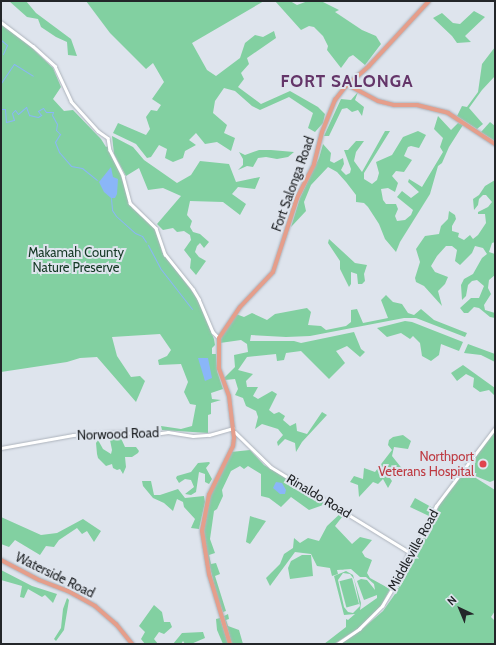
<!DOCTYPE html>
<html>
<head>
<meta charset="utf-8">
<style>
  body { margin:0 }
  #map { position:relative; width:496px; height:645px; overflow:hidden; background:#dee4ed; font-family:Cabin,sans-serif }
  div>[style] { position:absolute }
  .green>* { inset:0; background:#82d0a1; transform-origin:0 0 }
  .water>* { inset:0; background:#8ab6f8 }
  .stream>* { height:1px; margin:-0.5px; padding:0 0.5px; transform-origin:0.5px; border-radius:0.5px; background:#8ab6f8 }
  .roads { filter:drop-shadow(0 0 1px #adb3bc) drop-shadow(0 0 1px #adb3bc) }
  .minor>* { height:2.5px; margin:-1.25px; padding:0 1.25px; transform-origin:1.25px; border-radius:1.25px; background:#fff }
  .major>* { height:4px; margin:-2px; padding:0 2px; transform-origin:2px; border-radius:2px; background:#e59e8b }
  .dots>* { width:11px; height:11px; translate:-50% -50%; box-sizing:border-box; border:2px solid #dee4ed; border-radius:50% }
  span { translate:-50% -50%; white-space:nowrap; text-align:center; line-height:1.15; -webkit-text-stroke:4px #dee4ed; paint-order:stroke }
  .street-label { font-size:13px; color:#232629 }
  .park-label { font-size:13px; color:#163926 }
  .health-label { font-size:13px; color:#be3a42 }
  .right { translate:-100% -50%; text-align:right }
  .district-label { font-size:17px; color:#643569; font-weight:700; letter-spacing:1px }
  .frame { position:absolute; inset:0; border:2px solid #232629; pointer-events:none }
  .north { position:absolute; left:440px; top:589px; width:40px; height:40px; -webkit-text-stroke:3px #dee4ed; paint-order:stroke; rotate:316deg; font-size:11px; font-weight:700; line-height:16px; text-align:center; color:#232629 }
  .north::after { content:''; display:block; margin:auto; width:14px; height:18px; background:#232629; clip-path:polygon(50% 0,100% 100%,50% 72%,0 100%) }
</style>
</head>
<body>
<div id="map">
  <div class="green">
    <i style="clip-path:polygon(9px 1px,26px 1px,36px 13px,71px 39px,77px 56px,68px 55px,67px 42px,56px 37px,41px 27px,38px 19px,27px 17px)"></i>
    <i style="clip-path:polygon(86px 1px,264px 1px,192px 43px,207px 70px,216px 76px,240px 58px,245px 43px,255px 35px,263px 37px,274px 31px,276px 38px,247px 58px,249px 64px,241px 73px,244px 79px,238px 87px,261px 104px,290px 91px,318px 107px,325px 114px,323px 123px,315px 132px,308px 128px,313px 113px,289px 97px,260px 110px,252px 106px,235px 91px,224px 88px,215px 101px,213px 113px,227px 125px,224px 133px,235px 138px,231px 151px,217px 142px,205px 144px,196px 133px,189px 140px,196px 145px,185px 151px,183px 158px,173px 162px,165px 158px,167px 149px,159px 145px,151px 157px,147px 158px,136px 144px,113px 133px,118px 123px,146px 135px,150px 129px,146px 117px,151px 110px,157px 111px,161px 105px,152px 99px,164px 82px,153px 63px,146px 69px,110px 33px)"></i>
    <i style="clip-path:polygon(275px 1px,290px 1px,297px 5px,308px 1px,321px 1px,339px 10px,335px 12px,362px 30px,376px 36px,381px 44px,365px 65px,353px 55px,349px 57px,341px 68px,327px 50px,328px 46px,323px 36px,314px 27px,309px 26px,301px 30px)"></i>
    <i style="clip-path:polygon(474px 11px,485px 17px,465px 36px,471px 42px,457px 43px,452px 36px,433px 18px,442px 13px,453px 23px,460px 24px)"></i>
    <i style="clip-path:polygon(1px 23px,32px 48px,53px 68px,61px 87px,53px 99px,64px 111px,73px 110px,101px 139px,106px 147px,108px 146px,121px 176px,132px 208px,151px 224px,158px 234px,162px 252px,198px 299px,214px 339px,215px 345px,212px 348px,212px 354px,216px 354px,217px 371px,223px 389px,211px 393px,212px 399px,221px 400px,211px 403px,211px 414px,208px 415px,208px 433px,162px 430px,161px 426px,181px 429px,192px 426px,196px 405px,190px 404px,184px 392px,188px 382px,181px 364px,159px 365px,158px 360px,167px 356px,171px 350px,160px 334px,112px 337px,117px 356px,131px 377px,140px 376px,145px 381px,136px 402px,97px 357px,80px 358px,67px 362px,1px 372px)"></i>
    <i style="clip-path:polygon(495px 47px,495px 76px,482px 90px,469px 108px,483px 124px,477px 129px,457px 116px,462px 106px,467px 107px,478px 92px,482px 64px)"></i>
    <i style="clip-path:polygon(358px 92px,355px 100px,364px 107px,362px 116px,358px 110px,352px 112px,347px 108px,342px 109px,329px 136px,324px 136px,341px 99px,351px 100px)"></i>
    <i style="clip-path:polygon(438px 116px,451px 130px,458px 123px,463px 125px,449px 147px,442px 163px,438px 166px,430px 194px,400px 242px,396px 252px,385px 239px,379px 224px,368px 207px,364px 203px,356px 202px,356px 195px,346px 182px,337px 172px,328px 167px,311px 185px,304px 202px,306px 211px,291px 227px,300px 198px,319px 158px,323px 144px,331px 153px,330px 161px,334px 163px,343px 158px,344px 164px,341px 170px,346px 175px,350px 173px,351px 169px,344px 150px,348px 150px,356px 141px,364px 141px,356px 152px,354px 161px,362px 172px,385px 131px,390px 131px,364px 173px,364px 179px,372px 184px,377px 180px,379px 173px,376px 162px,392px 155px,403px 137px,418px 131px,426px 135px,419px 148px,411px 146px,408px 147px,404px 156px,412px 160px,404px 172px,396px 171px,392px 176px,398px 183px,395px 192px,388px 188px,381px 189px,383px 200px,386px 204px,396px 204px,398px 209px,395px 216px,397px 221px,405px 220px,411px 215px,413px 210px,397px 197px,402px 191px,411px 198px,419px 192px,408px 182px,409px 179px,422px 187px,443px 152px,440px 147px,443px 138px,434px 129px)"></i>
    <i style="clip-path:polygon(490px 122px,495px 126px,495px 141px,481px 132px)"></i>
    <i style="clip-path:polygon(112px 136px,133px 147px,144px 160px,177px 183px,191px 175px,200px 161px,229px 164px,236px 182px,260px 177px,255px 189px,238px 187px,232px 194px,246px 204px,240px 215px,223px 202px,190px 201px,187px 215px,192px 221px,190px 227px,193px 232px,200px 234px,209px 242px,204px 248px,200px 243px,197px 246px,195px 252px,199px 257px,206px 261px,196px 275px,190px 268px,191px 259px,184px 250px,191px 240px,190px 235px,184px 231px,177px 232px,173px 228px,163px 230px,157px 224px,181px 196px,163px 188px,148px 190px,139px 168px,126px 176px,114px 154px)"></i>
    <i style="clip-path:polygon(259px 150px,271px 150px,294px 152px,288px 157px,277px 159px,266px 157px,258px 158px,253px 167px,247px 166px,238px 170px,243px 165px,243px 159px,239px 152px,245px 155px)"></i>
    <i style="clip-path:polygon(495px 180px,495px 242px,492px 243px,489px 252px,495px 254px,495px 275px,489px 280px,488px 288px,491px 294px,484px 305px,485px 310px,495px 313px,495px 318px,490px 317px,479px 308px,474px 307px,468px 313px,464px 313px,460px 308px,471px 298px,479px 298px,484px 286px,477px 280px,472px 281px,468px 285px,466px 296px,462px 300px,461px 285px,464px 279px,473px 274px,482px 258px,487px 254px,483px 248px,475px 246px,472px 253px,460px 265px,455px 261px,457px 250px,452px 246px,446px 246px,437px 256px,431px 266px,435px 272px,448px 277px,445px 284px,438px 291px,442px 306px,424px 286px,416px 282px,415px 278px,420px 262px,416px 249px,425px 236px,439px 234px,441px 226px,448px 219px,449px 211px,455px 215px,456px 219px,452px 226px,452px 231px,459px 233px,458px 237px,464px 240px,470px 235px,473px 239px,478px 235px,486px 223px,485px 214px,478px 214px,478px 212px,488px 207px,492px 202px,486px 195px,483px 195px,479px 199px,478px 205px,474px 210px,473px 199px,479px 195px,485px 186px)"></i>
    <i style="clip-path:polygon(329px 239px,355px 263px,367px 265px,364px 274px,365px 281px,362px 284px,358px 284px,357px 274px,351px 272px,351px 284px,349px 287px,340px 269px,340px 261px,328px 243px)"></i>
    <i style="clip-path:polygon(386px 295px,393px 302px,402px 304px,408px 313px,414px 315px,421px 309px,434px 320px,467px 333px,465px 337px,416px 318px,404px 318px,310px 336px,286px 337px,251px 335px,250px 341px,294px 341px,301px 343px,354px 332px,361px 349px,365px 352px,360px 357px,347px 346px,336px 351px,345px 363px,329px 379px,301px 351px,286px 353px,284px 360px,277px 361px,276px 354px,247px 357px,238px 370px,253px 374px,246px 381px,247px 387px,258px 387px,253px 396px,258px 399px,272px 391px,277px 394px,269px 410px,274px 414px,279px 412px,285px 416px,283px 420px,290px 426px,296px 423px,297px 431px,307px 434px,322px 412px,327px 415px,302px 442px,296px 452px,295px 443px,285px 439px,278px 446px,277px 442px,283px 435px,278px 429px,262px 424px,255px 429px,258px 417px,256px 411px,246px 406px,243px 398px,235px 395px,238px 389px,235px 379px,225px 380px,224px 378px,235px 367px,234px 355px,248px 352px,247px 344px,241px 340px,220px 343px,223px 332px,236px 314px,244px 317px,252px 313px,267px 320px,275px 314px,307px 308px,311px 312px,308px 325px,321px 326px,326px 330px,346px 326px,351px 322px,351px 310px,357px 309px,363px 323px,388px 318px,381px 300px)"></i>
    <i style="clip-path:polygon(405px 321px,412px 322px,463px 342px,459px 351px,441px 344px,439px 355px,431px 361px,422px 356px,420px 343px,413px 336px,410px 339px,401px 333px,387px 337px,377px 328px)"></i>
    <i style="clip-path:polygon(468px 344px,495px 354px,495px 362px,481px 355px,464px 353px)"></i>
    <i style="clip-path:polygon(463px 365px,495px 388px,495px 396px,489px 390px,480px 392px,473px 387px,474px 378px,466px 374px,457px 381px,451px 373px)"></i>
    <i style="clip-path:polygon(495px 430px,495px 480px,490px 482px,468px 473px,495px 490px,495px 611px,491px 617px,495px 621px,495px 644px,340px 644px,361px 630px,383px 611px,395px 594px,412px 552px,424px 537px,441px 502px)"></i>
    <i style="clip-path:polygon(119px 434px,125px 447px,136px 447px,139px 451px,138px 453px,132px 457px,125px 457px,126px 467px,123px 474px,120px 469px,117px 470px,113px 468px,112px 464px,106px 466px,98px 458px,97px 454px,96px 443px,98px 440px,103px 449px,111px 454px,112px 450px,109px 435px)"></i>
    <i style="clip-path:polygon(403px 435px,411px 441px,408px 449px,394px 447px,392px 456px,404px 471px,400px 475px,387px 468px,386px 472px,392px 481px,388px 488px,383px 479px,378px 484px,373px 482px,359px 497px,358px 485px,350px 482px,354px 476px,363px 479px,364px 468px,375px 472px,392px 450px,388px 445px,389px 440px,393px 437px)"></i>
    <i style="clip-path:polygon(250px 450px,264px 465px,334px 506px,326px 504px,309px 510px,291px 497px,281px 507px,269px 498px,261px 496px,261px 474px,248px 466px,244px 469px,240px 466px,231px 471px,222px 490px,223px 496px,217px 509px,214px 511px,210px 539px,215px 553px,209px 555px,211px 564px,216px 563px,220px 574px,215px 576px,226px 611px,223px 612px,217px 596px,207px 555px,204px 530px,211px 493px,231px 452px)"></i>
    <i style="clip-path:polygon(209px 462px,210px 463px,206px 468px,212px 479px,209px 484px,205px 482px,205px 474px,199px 472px,196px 492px,191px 495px,185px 494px,194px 487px,191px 480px,185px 479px,179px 483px,176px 478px,177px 476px,191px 472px,198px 463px)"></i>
    <i style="clip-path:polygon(142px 481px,151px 481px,154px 495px,160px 495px,178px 489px,185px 498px,204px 496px,205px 502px,199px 529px,191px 528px,195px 519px,184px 507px,183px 502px,177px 499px,173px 511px,164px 503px,153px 498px,143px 486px)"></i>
    <i style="clip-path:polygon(415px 498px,433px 508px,429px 516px,410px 507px)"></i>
    <i style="clip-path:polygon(evenodd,343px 511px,346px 512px,335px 526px,352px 544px,360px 537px,372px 540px,362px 552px,365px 557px,372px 560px,367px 573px,370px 578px,390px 589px,381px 606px,359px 628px,334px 644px,324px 644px,346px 627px,346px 619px,348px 620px,355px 614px,344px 615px,334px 576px,346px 571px,353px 575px,361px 603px,360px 610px,377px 598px,377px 595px,364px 600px,357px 581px,361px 579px,367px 580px,375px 590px,374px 584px,366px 577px,360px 577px,351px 569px,337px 570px,338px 574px,332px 576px,330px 568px,317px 566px,311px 554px,295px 552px,270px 586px,266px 578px,280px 564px,284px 554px,293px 548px,294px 538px,300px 543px,308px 538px,319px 541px,327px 526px,343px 511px,343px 573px,350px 574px,354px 579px,360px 606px,353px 613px,348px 612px,344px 607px,338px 580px,343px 573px)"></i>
    <i style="clip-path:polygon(250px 516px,266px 521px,250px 544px,246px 542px)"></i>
    <i style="clip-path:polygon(1px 517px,41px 535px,57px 533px,83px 519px,101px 531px,94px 542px,87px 531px,82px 534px,77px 528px,59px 540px,54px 547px,46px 546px,40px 555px,15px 540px,9px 547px,1px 544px)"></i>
    <i style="clip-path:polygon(302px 555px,311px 555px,313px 576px,290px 579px,288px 568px,291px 561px)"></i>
    <i style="clip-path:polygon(1px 570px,32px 586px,57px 594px,53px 603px,45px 595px,42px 597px,28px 589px,24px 598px,20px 597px,22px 586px,1px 580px)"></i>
    <i style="left:352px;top:578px;width:27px;height:13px;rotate:75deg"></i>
    <i style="clip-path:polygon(67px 598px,69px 600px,64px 630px,56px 641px,54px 639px,61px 628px,63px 609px)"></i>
    <i style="clip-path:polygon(154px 605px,162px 612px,164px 622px,170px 622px,172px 627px,164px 634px,159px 632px,154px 639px,158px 644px,145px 644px,141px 639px,145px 632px,139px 626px)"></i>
    <i style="clip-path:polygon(228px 614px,229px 619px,226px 620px,228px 626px,239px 630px,243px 644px,232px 644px,224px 616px)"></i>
    <i style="clip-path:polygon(220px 618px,228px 644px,223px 644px,217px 630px,216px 619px)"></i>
    <i style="clip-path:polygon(203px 632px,205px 638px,191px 644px,185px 644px,183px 641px,181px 644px,173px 644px,182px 633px)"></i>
  </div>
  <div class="water">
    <i style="clip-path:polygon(111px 167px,113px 177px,118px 179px,117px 194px,115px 198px,111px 198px,104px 192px,99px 182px)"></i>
    <i style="clip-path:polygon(198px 358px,208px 358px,212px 378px,205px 381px)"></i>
    <i style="clip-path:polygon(276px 482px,282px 483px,286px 490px,285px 494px,280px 494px,273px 488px)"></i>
  </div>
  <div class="stream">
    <i style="left:1px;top:40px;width:8px;rotate:40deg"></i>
    <i style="left:7px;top:45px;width:10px;rotate:114deg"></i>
    <i style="left:1px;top:83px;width:23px;rotate:-56deg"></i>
    <i style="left:14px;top:64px;width:22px;rotate:32deg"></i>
    <i style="left:1px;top:109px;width:4px"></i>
    <i style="left:5px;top:109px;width:13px;rotate:86deg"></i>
    <i style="left:6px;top:122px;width:8px;rotate:-14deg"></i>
    <i style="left:14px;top:120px;width:7px;rotate:-106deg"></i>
    <i style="left:12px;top:113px;width:4px;rotate:-45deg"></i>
    <i style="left:15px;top:110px;width:5px;rotate:53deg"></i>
    <i style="left:18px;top:114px;width:11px;rotate:-41deg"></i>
    <i style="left:26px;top:107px;width:9px;rotate:69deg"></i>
    <i style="left:29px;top:115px;width:9px;rotate:13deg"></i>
    <i style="left:38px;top:117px;width:4px;rotate:-34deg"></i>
    <i style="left:41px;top:115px;width:5px;rotate:-127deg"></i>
    <i style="left:38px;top:111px;width:6px;rotate:-31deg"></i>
    <i style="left:43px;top:108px;width:5px;rotate:53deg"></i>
    <i style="left:46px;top:112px;width:7px"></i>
    <i style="left:53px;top:112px;width:3px;rotate:108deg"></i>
    <i style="left:52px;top:115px;width:10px;rotate:61deg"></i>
    <i style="left:57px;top:124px;width:6px;rotate:99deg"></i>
    <i style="left:56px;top:130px;width:6px;rotate:45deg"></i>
    <i style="left:60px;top:134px;width:9px;rotate:122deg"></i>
    <i style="left:55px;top:142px;width:11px;rotate:68deg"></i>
    <i style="left:59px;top:152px;width:18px;rotate:49deg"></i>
    <i style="left:71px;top:166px;width:11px;rotate:10deg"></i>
    <i style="left:82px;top:168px;width:19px;rotate:39deg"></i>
    <i style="left:111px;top:198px;width:12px;rotate:85deg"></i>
    <i style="left:112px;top:210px;width:7px;rotate:56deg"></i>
    <i style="left:116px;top:216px;width:25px;rotate:42deg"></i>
    <i style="left:135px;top:233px;width:8px;rotate:23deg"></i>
    <i style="left:142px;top:236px;width:7px;rotate:56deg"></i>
    <i style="left:148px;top:245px;width:26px;rotate:62deg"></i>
    <i style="left:160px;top:268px;width:52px;rotate:52deg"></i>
  </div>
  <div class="roads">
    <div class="minor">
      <i style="left:1px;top:22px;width:40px;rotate:37deg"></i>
      <i style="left:33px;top:46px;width:30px;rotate:42deg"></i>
      <i style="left:55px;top:66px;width:38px;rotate:65deg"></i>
      <i style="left:71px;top:101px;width:40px;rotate:48deg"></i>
      <i style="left:98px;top:131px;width:12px;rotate:35deg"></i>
      <i style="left:108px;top:138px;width:12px;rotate:81deg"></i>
      <i style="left:110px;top:150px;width:29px;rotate:63deg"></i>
      <i style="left:123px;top:176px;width:28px;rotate:75deg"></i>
      <i style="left:130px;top:203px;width:36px;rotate:44deg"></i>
      <i style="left:156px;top:228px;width:28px;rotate:71deg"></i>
      <i style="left:165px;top:254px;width:45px;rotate:51.3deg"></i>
      <i style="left:193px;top:289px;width:12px;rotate:59deg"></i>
      <i style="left:199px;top:299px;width:36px;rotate:67deg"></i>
      <i style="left:213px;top:332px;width:8px;rotate:45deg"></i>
      <i style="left:235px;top:432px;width:50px;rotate:44.2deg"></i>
      <i style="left:271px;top:467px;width:162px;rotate:31.6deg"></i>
      <i style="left:1px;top:448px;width:73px;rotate:-10.2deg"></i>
      <i style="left:73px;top:435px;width:45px;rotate:-3.8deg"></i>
      <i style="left:118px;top:432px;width:36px;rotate:3deg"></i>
      <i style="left:154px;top:434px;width:14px;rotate:-8deg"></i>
      <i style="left:168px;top:432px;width:25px;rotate:9deg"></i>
      <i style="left:193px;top:436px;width:16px;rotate:-4deg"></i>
      <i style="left:209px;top:435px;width:25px;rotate:-16deg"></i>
      <i style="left:337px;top:644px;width:27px;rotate:-34deg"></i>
      <i style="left:359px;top:629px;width:33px;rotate:-45deg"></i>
      <i style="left:382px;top:606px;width:29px;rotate:-59deg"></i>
      <i style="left:397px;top:581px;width:31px;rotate:-68deg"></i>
      <i style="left:409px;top:552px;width:21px;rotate:-51deg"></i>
      <i style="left:422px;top:536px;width:33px;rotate:-65deg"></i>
      <i style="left:436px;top:506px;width:98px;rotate:-52.9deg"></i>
    </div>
    <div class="major">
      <i style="left:348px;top:85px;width:34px;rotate:28deg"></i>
      <i style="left:378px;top:101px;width:16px;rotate:14deg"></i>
      <i style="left:394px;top:105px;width:23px"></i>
      <i style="left:417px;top:105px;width:32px;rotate:14deg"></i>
      <i style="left:448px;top:113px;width:56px;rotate:33.4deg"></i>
      <i style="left:1px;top:560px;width:43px;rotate:27.8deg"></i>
      <i style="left:39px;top:580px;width:31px;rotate:21deg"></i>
      <i style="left:68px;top:591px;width:31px;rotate:29deg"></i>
      <i style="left:95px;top:606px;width:28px;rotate:41deg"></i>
      <i style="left:116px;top:624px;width:26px;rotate:51deg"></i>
      <i style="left:230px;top:644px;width:73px;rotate:-106.7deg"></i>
      <i style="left:209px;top:574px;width:44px;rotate:-99.2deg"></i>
      <i style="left:202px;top:531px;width:37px;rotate:-79deg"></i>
      <i style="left:209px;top:495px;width:55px;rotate:-63.9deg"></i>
      <i style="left:233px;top:446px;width:8px;rotate:-83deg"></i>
      <i style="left:234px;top:438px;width:42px;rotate:-96.8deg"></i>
      <i style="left:229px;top:396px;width:30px;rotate:-110deg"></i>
      <i style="left:219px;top:368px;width:30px;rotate:-90deg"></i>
      <i style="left:219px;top:338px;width:37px;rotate:-56deg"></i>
      <i style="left:240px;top:307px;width:48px;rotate:-46.7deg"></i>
      <i style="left:273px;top:272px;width:78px;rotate:-72deg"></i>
      <i style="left:297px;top:198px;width:38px;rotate:-63deg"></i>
      <i style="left:314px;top:164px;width:33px;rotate:-76deg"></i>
      <i style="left:322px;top:132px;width:35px;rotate:-68deg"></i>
      <i style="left:335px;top:100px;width:16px;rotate:-52deg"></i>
      <i style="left:345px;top:87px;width:32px;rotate:-41deg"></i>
      <i style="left:369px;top:66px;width:88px;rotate:-47.3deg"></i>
    </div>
  </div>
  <div class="dots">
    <i style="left:483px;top:464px;background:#e0444e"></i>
  </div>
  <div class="street-label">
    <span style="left:293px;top:184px;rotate:-70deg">Fort Salonga Road</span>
    <span style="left:118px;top:434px;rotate:-2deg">Norwood Road</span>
    <span style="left:319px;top:496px;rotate:31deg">Rinaldo Road</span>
    <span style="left:413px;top:550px;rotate:-61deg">Middleville Road</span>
    <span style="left:55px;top:575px;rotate:26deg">Waterside Road</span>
  </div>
  <div class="park-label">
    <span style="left:76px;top:260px">Makamah County<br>Nature Preserve</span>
  </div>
  <div class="health-label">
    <span class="right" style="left:474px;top:464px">Northport<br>Veterans Hospital</span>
  </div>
  <div class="district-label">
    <span style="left:347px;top:82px">FORT SALONGA</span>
  </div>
  <div class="frame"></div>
  <div class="north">N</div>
</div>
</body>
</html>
